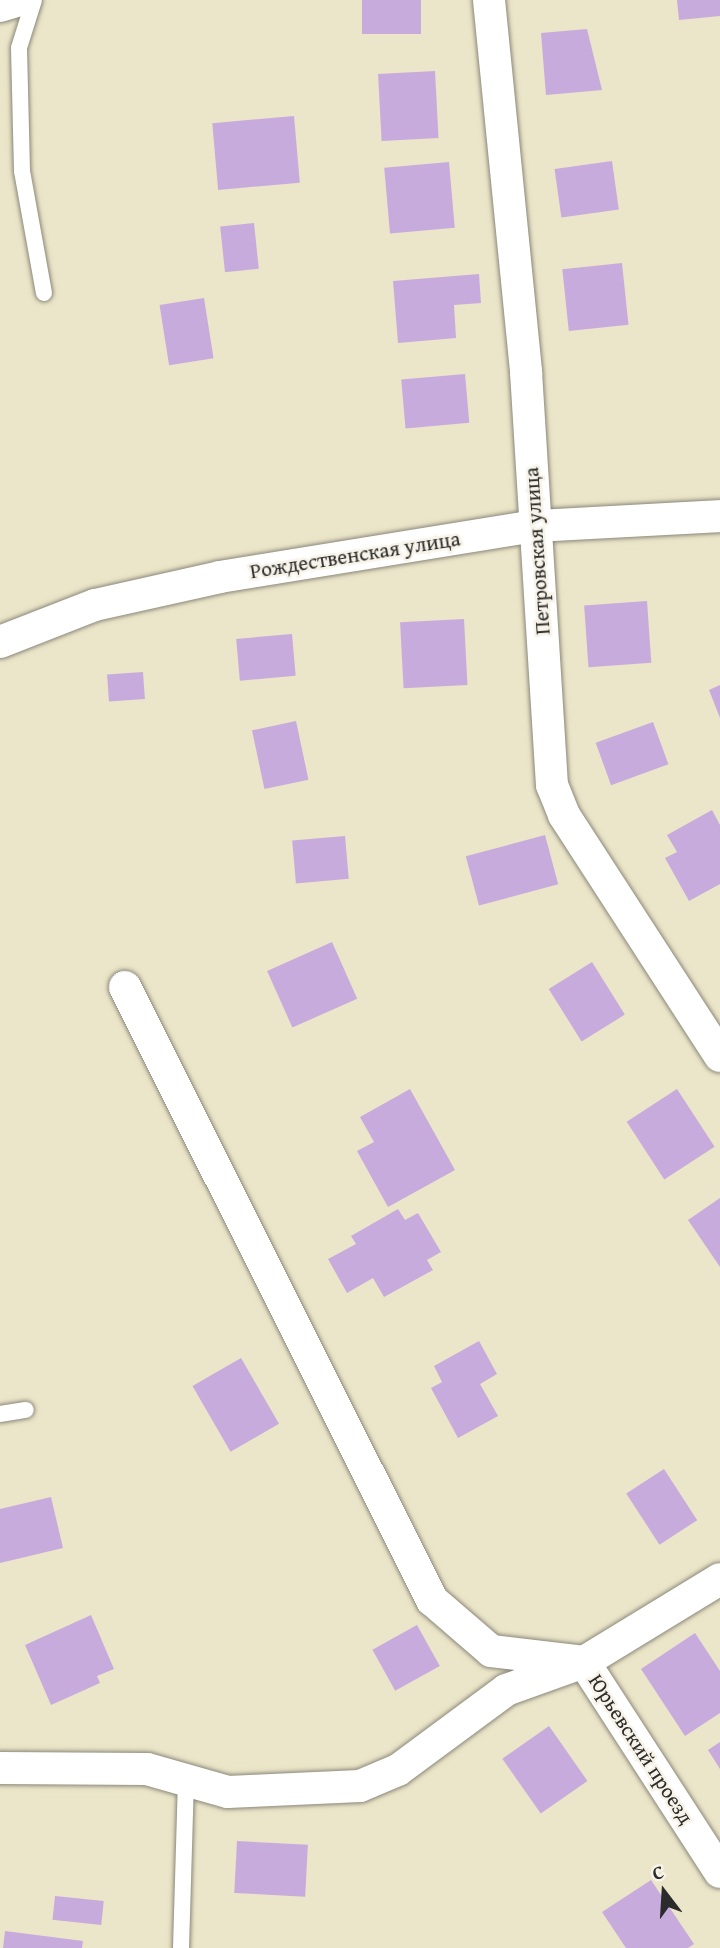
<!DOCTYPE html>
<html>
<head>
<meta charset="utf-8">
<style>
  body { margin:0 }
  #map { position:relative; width:720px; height:1948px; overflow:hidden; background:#ebe5c9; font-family:"Gentium Book Plus",serif }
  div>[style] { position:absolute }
  .building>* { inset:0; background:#c8abdd; transform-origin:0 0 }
  .roads { filter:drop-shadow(0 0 2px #8b887a) drop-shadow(0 0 2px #8b887a) }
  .service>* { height:16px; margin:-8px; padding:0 8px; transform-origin:8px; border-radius:8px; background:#fff }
  .minor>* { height:32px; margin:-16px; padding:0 16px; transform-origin:16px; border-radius:16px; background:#fff }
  span { translate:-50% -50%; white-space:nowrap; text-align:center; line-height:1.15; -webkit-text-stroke:5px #f7f3e8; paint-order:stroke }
  .street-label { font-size:21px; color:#2b2b2b }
  .north { position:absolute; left:629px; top:1857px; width:70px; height:70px; -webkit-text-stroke:5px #f7f3e8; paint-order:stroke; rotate:343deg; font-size:19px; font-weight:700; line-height:28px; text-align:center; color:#2b2b2b }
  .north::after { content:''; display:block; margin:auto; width:24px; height:32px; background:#2b2b2b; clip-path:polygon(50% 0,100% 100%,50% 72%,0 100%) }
</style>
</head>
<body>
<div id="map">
  <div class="building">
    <i style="left:362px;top:0;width:59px;height:34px"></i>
    <i style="clip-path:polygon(677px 0,720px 0,720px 16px,679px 20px)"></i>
    <i style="clip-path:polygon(587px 29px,602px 90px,546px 95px,541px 33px)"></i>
    <i style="left:435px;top:71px;width:67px;height:57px;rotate:87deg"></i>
    <i style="left:294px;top:116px;width:67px;height:82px;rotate:85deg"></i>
    <i style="left:612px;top:161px;width:49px;height:58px;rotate:82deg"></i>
    <i style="left:449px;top:162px;width:66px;height:65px;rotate:85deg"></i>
    <i style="left:254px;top:223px;width:46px;height:34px;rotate:84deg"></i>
    <i style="left:622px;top:263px;width:62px;height:60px;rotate:84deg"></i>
    <i style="clip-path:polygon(479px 274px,481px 303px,454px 305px,456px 338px,398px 343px,393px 281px)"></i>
    <i style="left:204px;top:298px;width:61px;height:45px;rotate:81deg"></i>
    <i style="left:465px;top:374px;width:49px;height:64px;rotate:85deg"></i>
    <i style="left:647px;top:601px;width:62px;height:63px;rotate:86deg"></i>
    <i style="left:464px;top:619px;width:66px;height:64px;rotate:87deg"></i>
    <i style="left:292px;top:634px;width:42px;height:56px;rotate:85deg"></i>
    <i style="left:143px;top:672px;width:27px;height:36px;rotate:86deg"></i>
    <i style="clip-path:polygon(720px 685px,720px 718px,709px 690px)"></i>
    <i style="left:296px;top:721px;width:60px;height:45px;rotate:78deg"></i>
    <i style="left:653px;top:722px;width:45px;height:61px;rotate:70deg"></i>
    <i style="clip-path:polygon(712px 810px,720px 825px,720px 884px,689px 901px,665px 858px,677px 852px,667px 835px)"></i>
    <i style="left:545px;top:835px;width:51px;height:82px;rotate:75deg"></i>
    <i style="left:345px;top:836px;width:43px;height:53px;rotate:85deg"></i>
    <i style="left:332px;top:942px;width:62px;height:71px;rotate:66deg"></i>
    <i style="left:592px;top:962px;width:62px;height:51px;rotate:58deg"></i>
    <i style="clip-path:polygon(410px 1089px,455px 1170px,388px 1207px,357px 1151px,374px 1142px,360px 1117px)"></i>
    <i style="left:677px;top:1089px;width:69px;height:60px;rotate:57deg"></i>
    <i style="clip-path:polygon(720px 1198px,720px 1267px,688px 1220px)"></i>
    <i style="clip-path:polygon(398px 1209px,405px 1220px,418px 1213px,441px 1252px,427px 1260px,433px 1270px,384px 1297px,373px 1278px,347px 1293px,328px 1259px,356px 1244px,351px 1236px)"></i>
    <i style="clip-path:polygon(479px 1341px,497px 1374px,480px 1384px,498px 1416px,458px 1438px,431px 1388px,442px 1382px,434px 1366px)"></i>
    <i style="left:241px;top:1358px;width:76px;height:56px;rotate:60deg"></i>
    <i style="left:664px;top:1469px;width:61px;height:45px;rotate:57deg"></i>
    <i style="clip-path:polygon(51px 1497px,63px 1548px,0 1563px,0 1509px)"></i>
    <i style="clip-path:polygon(91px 1615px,114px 1669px,97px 1676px,100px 1683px,51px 1705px,25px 1645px)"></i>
    <i style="left:417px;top:1625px;width:47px;height:51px;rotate:61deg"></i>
    <i style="clip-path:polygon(695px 1633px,720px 1671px,720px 1713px,685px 1736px,641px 1669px)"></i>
    <i style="left:549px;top:1726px;width:67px;height:57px;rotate:55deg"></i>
    <i style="clip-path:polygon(720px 1742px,720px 1769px,708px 1750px)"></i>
    <i style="left:237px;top:1841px;width:71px;height:52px;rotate:3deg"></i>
    <i style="clip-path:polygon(651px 1880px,694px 1944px,688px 1948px,626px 1948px,602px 1912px)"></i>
    <i style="left:55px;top:1896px;width:49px;height:24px;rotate:6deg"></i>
    <i style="clip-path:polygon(5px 1931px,83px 1941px,82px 1948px,3px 1948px)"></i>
  </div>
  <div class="roads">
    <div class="service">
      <i style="left:34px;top:0;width:50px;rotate:107.4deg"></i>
      <i style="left:19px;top:48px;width:123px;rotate:88.6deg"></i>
      <i style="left:22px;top:171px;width:124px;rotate:79.8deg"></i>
      <i style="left:0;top:1414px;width:26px;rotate:-9deg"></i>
      <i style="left:181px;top:1948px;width:167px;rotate:-88.3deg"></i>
    </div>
    <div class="minor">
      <i style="left:489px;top:0;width:374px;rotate:84.3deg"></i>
      <i style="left:526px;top:372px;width:414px;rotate:86.4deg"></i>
      <i style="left:552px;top:785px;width:32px;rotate:68deg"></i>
      <i style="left:564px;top:815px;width:287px;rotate:57.1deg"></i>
      <i style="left:0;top:6px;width:21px;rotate:-17deg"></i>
      <i style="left:0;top:642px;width:102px;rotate:-21.3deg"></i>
      <i style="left:95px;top:605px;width:128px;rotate:-12.6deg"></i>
      <i style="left:220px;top:577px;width:320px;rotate:-9.2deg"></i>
      <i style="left:536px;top:526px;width:184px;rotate:-3.1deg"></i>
      <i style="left:125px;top:987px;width:686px;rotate:63.4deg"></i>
      <i style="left:432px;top:1600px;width:78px;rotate:40.8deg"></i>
      <i style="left:491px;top:1651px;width:94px;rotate:6.7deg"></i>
      <i style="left:584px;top:1662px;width:250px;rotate:57.1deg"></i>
      <i style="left:0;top:1768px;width:147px;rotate:0.4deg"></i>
      <i style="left:147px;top:1769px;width:84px;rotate:15.9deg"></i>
      <i style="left:228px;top:1792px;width:132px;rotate:-2.6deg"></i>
      <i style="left:360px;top:1786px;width:41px;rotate:-22.8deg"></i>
      <i style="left:398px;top:1770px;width:134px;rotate:-36.5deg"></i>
      <i style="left:506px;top:1690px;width:83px;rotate:-19.7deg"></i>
      <i style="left:584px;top:1662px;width:159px;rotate:-31.4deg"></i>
    </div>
  </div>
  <div class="street-label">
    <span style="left:537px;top:551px;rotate:-94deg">Петровская улица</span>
    <span style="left:355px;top:555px;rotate:-9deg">Рождественская улица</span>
    <span style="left:641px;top:1749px;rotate:57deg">Юрьевский проезд</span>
  </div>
  <div class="north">С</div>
</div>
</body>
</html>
